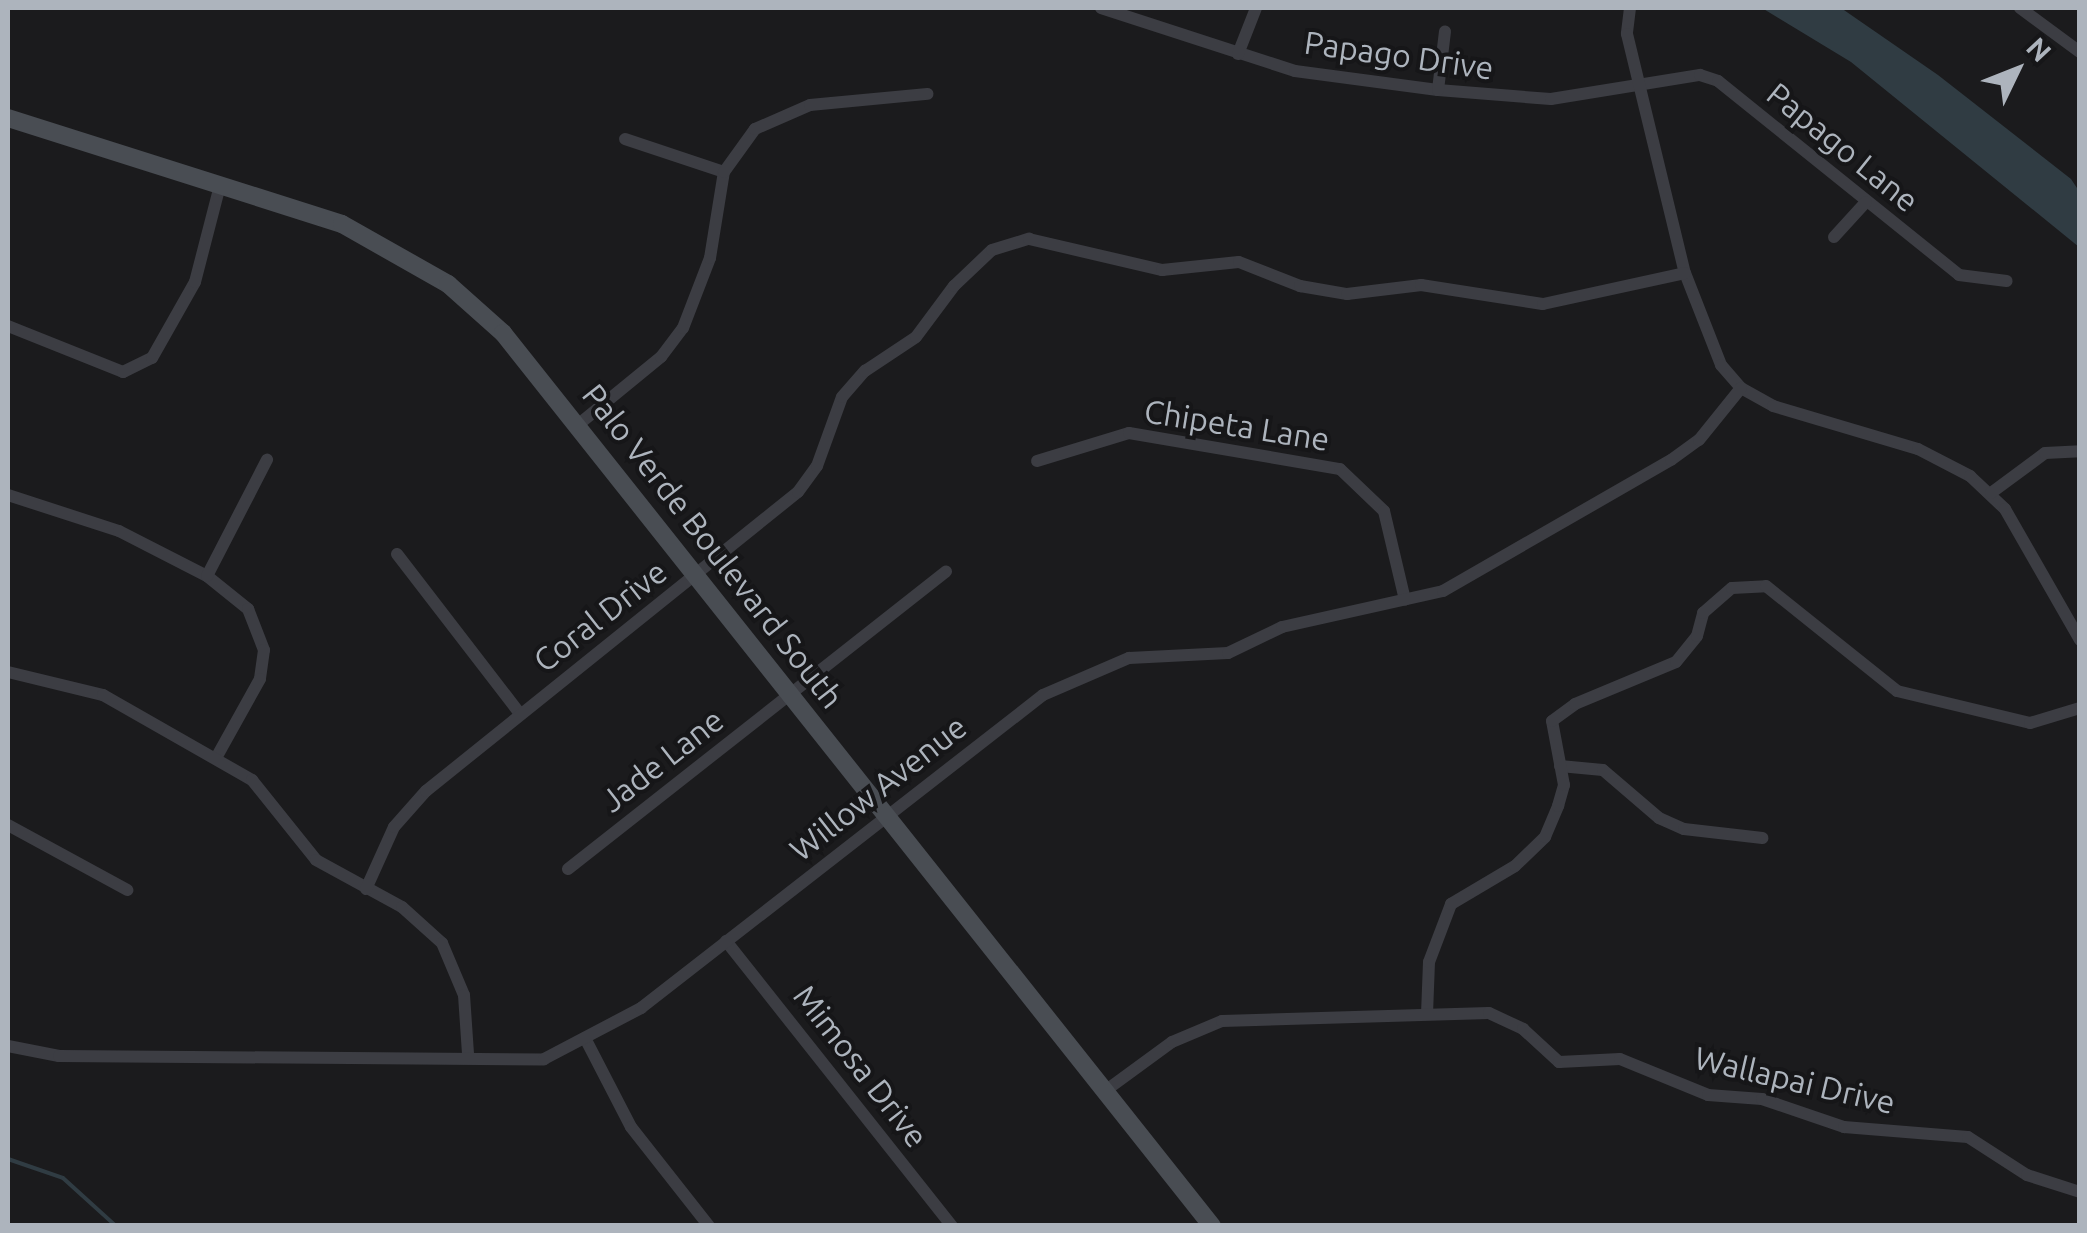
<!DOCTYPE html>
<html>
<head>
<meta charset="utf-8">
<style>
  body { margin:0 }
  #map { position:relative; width:2087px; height:1233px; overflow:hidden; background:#1b1b1d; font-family:Ubuntu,sans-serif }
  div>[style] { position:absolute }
  .water>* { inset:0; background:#303c43 }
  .stream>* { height:4px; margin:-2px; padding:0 2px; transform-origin:2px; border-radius:2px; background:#303c43 }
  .street>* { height:12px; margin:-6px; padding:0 6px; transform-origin:6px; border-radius:6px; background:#3c3d43 }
  .secondary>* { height:18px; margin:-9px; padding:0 9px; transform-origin:9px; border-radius:9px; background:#494d53 }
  span { translate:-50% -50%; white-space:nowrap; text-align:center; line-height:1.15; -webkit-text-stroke:8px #161618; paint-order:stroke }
  .street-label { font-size:32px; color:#adb4bd }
  .frame { position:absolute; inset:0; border:10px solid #adb4bd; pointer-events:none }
  .north { position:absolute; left:1967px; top:20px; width:100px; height:100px; -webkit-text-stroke:8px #161618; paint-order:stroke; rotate:47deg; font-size:28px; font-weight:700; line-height:40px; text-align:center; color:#adb4bd }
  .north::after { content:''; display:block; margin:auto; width:35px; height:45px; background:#adb4bd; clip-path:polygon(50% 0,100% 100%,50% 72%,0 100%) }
</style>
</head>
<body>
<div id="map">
  <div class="water">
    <i style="clip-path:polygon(1762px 8px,1841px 8px,1938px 75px,2071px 179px,2079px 191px,2079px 247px,1851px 62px)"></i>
  </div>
  <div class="stream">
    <i style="left:8px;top:1159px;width:58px;rotate:19.1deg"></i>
    <i style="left:63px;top:1178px;width:72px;rotate:42.2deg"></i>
  </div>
  <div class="street">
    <i style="left:1101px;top:8px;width:204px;rotate:18deg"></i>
    <i style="left:1295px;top:71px;width:144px;rotate:7.6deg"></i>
    <i style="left:1438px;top:90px;width:113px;rotate:4.6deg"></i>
    <i style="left:1551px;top:99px;width:151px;rotate:-9.2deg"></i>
    <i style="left:1700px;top:75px;width:19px;rotate:18deg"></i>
    <i style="left:1718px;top:81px;width:309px;rotate:38.8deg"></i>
    <i style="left:1959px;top:275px;width:48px;rotate:7.1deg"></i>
    <i style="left:1630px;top:8px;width:26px;rotate:97deg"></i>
    <i style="left:1627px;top:34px;width:246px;rotate:76.4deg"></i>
    <i style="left:1685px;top:273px;width:99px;rotate:68.6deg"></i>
    <i style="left:1721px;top:365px;width:30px;rotate:49deg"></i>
    <i style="left:1741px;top:388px;width:37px;rotate:29deg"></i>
    <i style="left:1773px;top:406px;width:151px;rotate:16.5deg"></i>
    <i style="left:1918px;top:449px;width:59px;rotate:27.4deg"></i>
    <i style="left:1970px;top:476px;width:48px;rotate:43.3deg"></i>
    <i style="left:2005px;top:509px;width:151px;rotate:60.2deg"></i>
    <i style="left:2020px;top:8px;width:74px;rotate:36.3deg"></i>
    <i style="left:1238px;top:54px;width:49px;rotate:-68.6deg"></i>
    <i style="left:1438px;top:90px;width:59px;rotate:-83.2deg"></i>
    <i style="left:625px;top:139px;width:104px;rotate:18.4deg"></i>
    <i style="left:1834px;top:237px;width:47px;rotate:-47.6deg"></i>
    <i style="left:8px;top:326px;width:124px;rotate:21.8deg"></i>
    <i style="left:123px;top:372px;width:32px;rotate:-26deg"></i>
    <i style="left:152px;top:358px;width:87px;rotate:-60.5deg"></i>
    <i style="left:195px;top:282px;width:100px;rotate:-75.5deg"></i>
    <i style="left:579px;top:424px;width:106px;rotate:-39.3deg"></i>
    <i style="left:661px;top:357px;width:36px;rotate:-53deg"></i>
    <i style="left:683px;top:328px;width:75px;rotate:-68.9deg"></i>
    <i style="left:710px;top:258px;width:87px;rotate:-80.8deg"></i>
    <i style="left:724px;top:172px;width:53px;rotate:-54.2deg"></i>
    <i style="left:755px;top:129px;width:60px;rotate:-23.6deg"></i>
    <i style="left:810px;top:105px;width:118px;rotate:-5.4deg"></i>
    <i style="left:1037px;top:461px;width:96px;rotate:-16.9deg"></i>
    <i style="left:1129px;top:433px;width:214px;rotate:9.7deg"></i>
    <i style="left:1340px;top:469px;width:61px;rotate:43.7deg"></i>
    <i style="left:1384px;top:511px;width:91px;rotate:76.7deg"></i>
    <i style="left:1991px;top:493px;width:67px;rotate:-36.5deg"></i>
    <i style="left:2045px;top:453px;width:35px;rotate:-3deg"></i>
    <i style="left:8px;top:495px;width:117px;rotate:18deg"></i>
    <i style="left:119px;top:531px;width:99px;rotate:27.1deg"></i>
    <i style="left:207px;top:576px;width:53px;rotate:38.8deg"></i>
    <i style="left:248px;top:609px;width:44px;rotate:68.7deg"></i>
    <i style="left:264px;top:650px;width:29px;rotate:98deg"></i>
    <i style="left:260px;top:679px;width:90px;rotate:119.1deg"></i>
    <i style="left:397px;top:554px;width:202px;rotate:52.4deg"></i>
    <i style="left:207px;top:576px;width:131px;rotate:-62.7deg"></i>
    <i style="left:8px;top:672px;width:98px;rotate:13.6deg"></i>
    <i style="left:103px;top:695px;width:172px;rotate:29.7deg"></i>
    <i style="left:252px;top:780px;width:102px;rotate:51.3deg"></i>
    <i style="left:316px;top:860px;width:98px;rotate:28.7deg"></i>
    <i style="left:402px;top:907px;width:54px;rotate:42deg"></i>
    <i style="left:442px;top:943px;width:56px;rotate:67.1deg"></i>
    <i style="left:464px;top:995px;width:58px;rotate:86.1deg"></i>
    <i style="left:1560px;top:766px;width:43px;rotate:5.3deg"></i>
    <i style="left:1603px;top:770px;width:74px;rotate:40.6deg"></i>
    <i style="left:1659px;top:818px;width:27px;rotate:24deg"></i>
    <i style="left:1684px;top:829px;width:79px;rotate:6.6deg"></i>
    <i style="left:8px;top:825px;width:136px;rotate:28.6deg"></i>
    <i style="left:568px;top:869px;width:481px;rotate:-38.2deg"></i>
    <i style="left:366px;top:889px;width:68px;rotate:-65.7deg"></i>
    <i style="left:394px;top:827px;width:48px;rotate:-48.4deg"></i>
    <i style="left:426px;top:791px;width:477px;rotate:-38.8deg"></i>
    <i style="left:798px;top:492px;width:32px;rotate:-54deg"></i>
    <i style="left:817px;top:466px;width:73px;rotate:-70.1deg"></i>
    <i style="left:842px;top:397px;width:35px;rotate:-49deg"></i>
    <i style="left:865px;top:371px;width:61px;rotate:-33.7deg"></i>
    <i style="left:916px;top:337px;width:64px;rotate:-53.3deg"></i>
    <i style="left:954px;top:286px;width:52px;rotate:-43.5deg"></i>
    <i style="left:992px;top:250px;width:39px;rotate:-17deg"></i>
    <i style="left:1029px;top:239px;width:137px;rotate:13.1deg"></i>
    <i style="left:1162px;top:270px;width:77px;rotate:-5.9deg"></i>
    <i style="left:1239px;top:262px;width:66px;rotate:21.5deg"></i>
    <i style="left:1300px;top:286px;width:48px;rotate:9.7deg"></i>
    <i style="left:1347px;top:294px;width:75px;rotate:-6.9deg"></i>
    <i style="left:1421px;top:285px;width:123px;rotate:8.9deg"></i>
    <i style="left:1543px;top:304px;width:145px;rotate:-12.3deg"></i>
    <i style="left:726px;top:941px;width:364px;rotate:51.6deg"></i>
    <i style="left:1427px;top:1014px;width:52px;rotate:-87.8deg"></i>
    <i style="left:1429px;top:962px;width:62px;rotate:-69.2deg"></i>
    <i style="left:1451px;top:904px;width:74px;rotate:-30.7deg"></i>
    <i style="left:1515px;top:866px;width:42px;rotate:-44deg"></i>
    <i style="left:1545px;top:837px;width:34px;rotate:-67deg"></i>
    <i style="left:1558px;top:806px;width:22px;rotate:-74deg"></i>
    <i style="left:1564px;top:785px;width:65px;rotate:-100.6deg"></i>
    <i style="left:1552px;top:721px;width:29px;rotate:-36deg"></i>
    <i style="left:1575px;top:704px;width:109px;rotate:-22.6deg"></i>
    <i style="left:1676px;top:662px;width:33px;rotate:-51deg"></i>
    <i style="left:1697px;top:636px;width:24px;rotate:-75deg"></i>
    <i style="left:1703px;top:613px;width:38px;rotate:-41deg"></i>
    <i style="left:1732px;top:588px;width:34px;rotate:-3deg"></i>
    <i style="left:1766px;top:586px;width:168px;rotate:38.7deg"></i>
    <i style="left:1897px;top:691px;width:137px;rotate:13.5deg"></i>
    <i style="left:2030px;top:723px;width:52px;rotate:-16.7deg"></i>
    <i style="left:585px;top:1038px;width:100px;rotate:62.7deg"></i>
    <i style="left:631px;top:1127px;width:126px;rotate:51.8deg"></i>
    <i style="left:8px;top:1046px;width:52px;rotate:11.1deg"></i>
    <i style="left:59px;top:1056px;width:485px;rotate:0.4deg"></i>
    <i style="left:544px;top:1059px;width:110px;rotate:-27.7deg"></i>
    <i style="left:641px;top:1008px;width:509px;rotate:-37.9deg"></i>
    <i style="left:1043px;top:695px;width:94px;rotate:-23.3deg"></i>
    <i style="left:1129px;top:658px;width:99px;rotate:-2.9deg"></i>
    <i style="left:1228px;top:653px;width:60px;rotate:-25.7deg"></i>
    <i style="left:1282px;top:627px;width:165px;rotate:-12.6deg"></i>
    <i style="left:1443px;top:591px;width:263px;rotate:-29.9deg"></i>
    <i style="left:1671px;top:460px;width:34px;rotate:-36deg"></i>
    <i style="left:1699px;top:440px;width:67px;rotate:-51.1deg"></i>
    <i style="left:1105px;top:1091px;width:83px;rotate:-36.2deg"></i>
    <i style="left:1172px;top:1042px;width:54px;rotate:-22.8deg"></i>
    <i style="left:1222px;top:1021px;width:267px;rotate:-1.7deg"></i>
    <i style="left:1489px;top:1013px;width:38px;rotate:25deg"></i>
    <i style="left:1523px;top:1029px;width:49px;rotate:42.5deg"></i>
    <i style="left:1559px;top:1062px;width:61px;rotate:-2.8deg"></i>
    <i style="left:1620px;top:1059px;width:95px;rotate:22.2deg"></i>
    <i style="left:1708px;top:1095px;width:54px;rotate:4.2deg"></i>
    <i style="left:1762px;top:1099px;width:87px;rotate:18.9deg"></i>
    <i style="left:1844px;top:1127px;width:124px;rotate:4.6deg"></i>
    <i style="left:1968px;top:1137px;width:70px;rotate:32.8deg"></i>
    <i style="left:2027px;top:1175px;width:56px;rotate:17.8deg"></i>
  </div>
  <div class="secondary">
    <i style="left:8px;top:118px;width:350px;rotate:17.6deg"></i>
    <i style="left:342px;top:224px;width:122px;rotate:29.5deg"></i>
    <i style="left:448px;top:284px;width:74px;rotate:41.7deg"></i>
    <i style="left:503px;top:333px;width:1140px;rotate:51.55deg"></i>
  </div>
  <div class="street-label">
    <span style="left:1399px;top:55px;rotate:8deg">Papago Drive</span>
    <span style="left:1843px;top:147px;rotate:39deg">Papago Lane</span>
    <span style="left:1237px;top:425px;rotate:9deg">Chipeta Lane</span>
    <span style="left:713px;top:546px;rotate:52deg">Palo Verde Boulevard South</span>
    <span style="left:600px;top:616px;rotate:-38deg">Coral Drive</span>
    <span style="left:662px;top:760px;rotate:-38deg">Jade Lane</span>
    <span style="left:878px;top:788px;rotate:-38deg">Willow Avenue</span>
    <span style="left:861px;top:1066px;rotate:52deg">Mimosa Drive</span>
    <span style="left:1795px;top:1080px;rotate:13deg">Wallapai Drive</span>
  </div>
  <div class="frame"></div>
  <div class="north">N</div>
</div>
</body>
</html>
